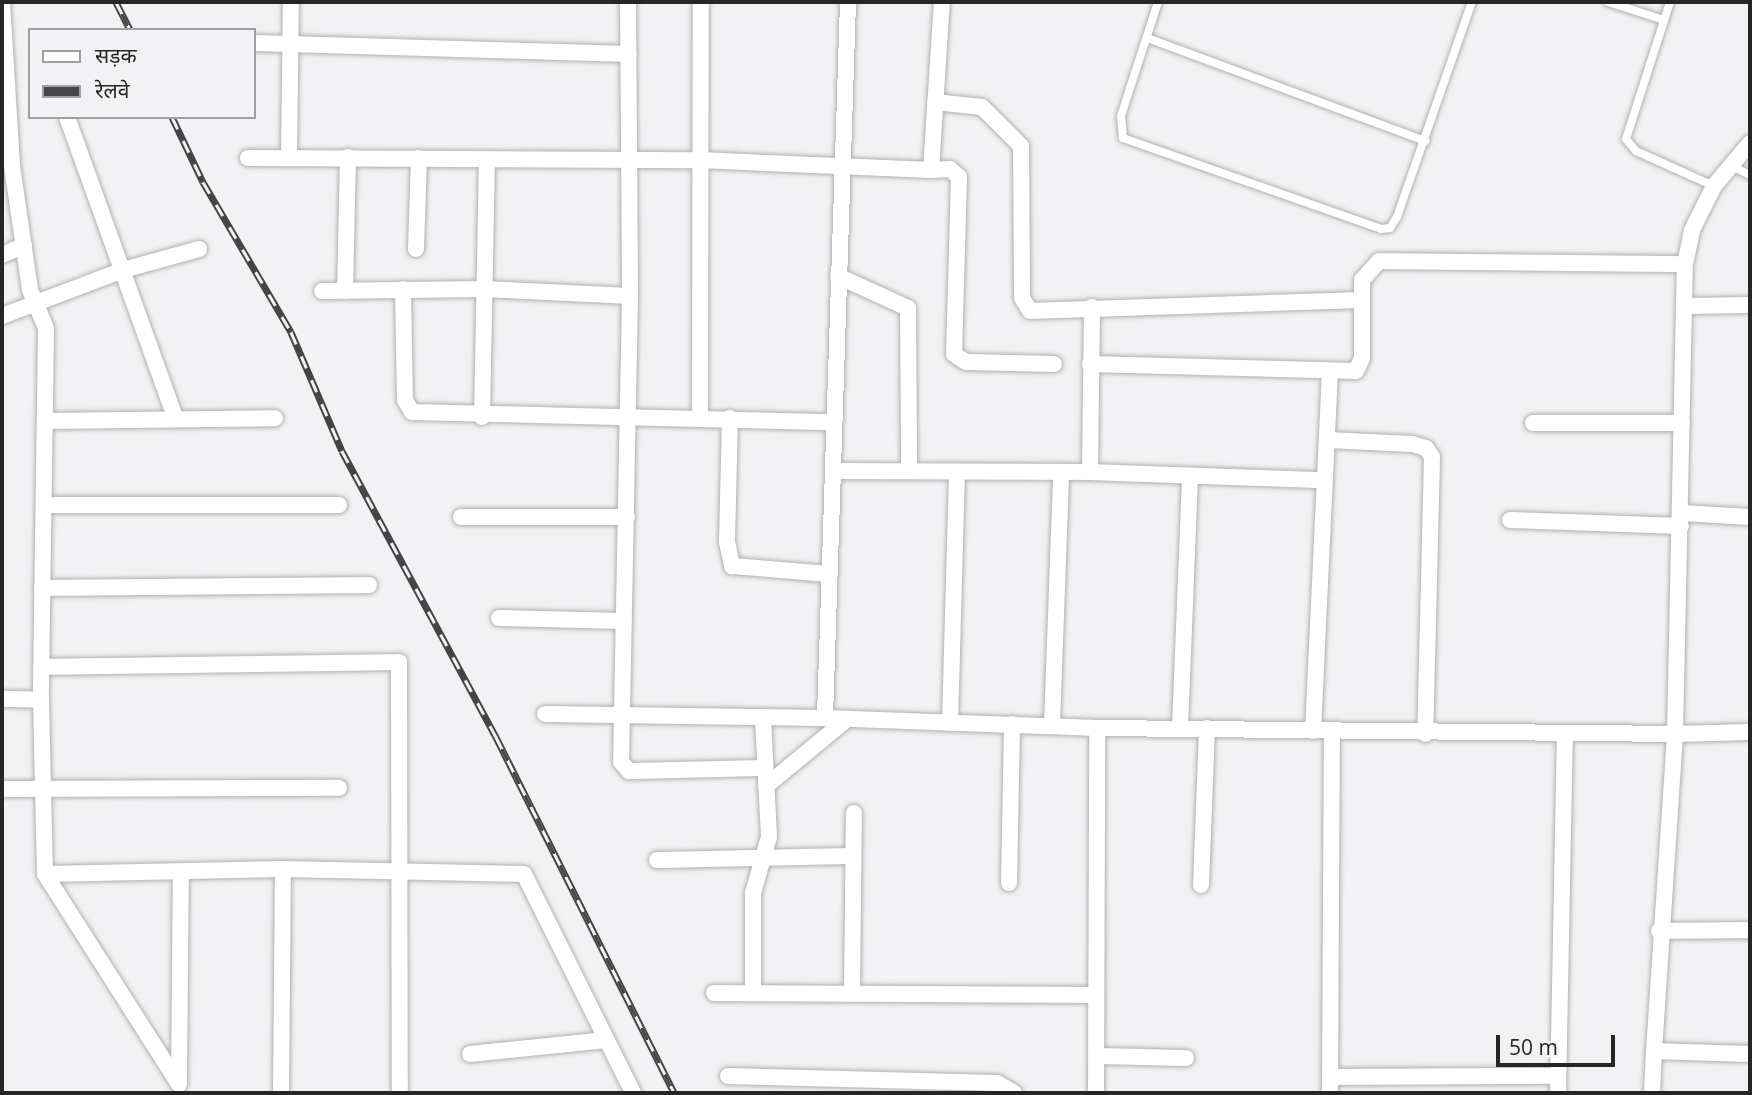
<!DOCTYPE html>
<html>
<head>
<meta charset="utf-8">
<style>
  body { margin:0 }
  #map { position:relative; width:1752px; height:1095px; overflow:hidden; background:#f2f2f4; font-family:"Open Sans","Noto Sans Devanagari",sans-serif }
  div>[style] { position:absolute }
  .roads { filter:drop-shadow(0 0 2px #b0b1b2) drop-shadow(0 0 2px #b0b1b2) }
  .lane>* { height:8px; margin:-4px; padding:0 4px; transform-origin:4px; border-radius:4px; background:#fff }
  .street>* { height:16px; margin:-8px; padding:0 8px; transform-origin:8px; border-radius:8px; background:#fff }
  .rail>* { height:7px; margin-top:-3.5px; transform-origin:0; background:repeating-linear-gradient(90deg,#f2f2f4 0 13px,#454547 0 26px); box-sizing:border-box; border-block:2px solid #454547 }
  span { translate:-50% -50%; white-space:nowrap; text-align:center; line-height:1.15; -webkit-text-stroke:5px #f2f2f4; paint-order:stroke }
  .frame { position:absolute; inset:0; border:4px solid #262627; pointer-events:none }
  .legend { position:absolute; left:28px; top:28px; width:228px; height:91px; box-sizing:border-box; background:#f2f2f4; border:2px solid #a0a0a2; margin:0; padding:9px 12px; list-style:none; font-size:21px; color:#262627 }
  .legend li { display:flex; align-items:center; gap:14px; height:35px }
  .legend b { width:35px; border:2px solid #a0a0a2 }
  .scale { position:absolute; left:1496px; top:1035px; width:119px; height:32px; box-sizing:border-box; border:4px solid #262627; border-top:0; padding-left:9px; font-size:21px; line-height:24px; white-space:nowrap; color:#262627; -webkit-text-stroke:5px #f2f2f4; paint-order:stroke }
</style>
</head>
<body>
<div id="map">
  <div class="roads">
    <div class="lane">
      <i style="left:1158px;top:2px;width:120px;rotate:108deg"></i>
      <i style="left:1121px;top:116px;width:22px;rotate:85deg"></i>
      <i style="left:1123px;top:138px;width:274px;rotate:19.4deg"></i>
      <i style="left:1381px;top:229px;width:9px;rotate:-6deg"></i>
      <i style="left:1390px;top:228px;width:13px;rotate:-58deg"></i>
      <i style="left:1397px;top:217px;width:228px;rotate:-70.8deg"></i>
      <i style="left:1608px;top:2px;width:59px;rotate:17.8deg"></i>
      <i style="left:1670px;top:2px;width:144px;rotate:107.8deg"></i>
      <i style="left:1626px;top:139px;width:16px;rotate:50deg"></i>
      <i style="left:1636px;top:151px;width:85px;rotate:24.2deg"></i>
      <i style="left:1147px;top:38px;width:297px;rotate:20.3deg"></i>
      <i style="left:1734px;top:167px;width:18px;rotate:27deg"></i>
    </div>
    <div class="street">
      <i style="left:2px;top:2px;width:164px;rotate:86.5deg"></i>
      <i style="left:12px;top:166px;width:125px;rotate:81.7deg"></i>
      <i style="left:30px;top:290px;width:41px;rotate:67.2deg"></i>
      <i style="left:46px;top:328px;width:372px;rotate:90.8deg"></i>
      <i style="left:41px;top:700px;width:174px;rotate:88.7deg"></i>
      <i style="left:45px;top:874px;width:238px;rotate:-1.2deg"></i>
      <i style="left:283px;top:869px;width:241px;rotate:1.2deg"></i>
      <i style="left:524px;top:874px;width:245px;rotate:63.5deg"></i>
      <i style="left:628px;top:2px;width:294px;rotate:89.6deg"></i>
      <i style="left:630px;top:296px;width:466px;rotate:91.1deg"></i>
      <i style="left:621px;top:762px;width:12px;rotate:48deg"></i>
      <i style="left:629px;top:771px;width:136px;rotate:-1.3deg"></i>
      <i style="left:254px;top:43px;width:375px;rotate:1.7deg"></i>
      <i style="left:935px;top:102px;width:47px;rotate:6.1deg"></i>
      <i style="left:982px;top:107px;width:55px;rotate:45deg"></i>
      <i style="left:1021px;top:146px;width:152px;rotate:89.6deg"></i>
      <i style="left:1022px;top:298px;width:15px;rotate:58deg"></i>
      <i style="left:1030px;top:311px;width:331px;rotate:-1.9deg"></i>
      <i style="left:67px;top:117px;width:321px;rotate:70.2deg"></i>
      <i style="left:289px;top:157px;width:155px;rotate:-89.3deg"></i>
      <i style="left:248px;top:158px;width:452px;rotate:0.3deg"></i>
      <i style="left:700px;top:160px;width:231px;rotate:2.5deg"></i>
      <i style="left:931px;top:170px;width:168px;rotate:-86.3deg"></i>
      <i style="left:931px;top:170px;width:19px;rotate:-3deg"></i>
      <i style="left:950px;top:169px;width:12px;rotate:42deg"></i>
      <i style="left:959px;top:177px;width:177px;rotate:91.6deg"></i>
      <i style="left:954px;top:354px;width:14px;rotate:34deg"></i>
      <i style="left:966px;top:362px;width:88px;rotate:1.3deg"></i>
      <i style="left:416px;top:249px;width:91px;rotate:-88.1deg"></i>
      <i style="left:2px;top:255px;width:24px;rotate:-24deg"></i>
      <i style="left:838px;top:276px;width:77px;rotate:24.6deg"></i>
      <i style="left:908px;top:308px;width:161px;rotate:89.6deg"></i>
      <i style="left:403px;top:289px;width:111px;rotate:89deg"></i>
      <i style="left:405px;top:400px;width:14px;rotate:60deg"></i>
      <i style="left:412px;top:412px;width:421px;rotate:1.4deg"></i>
      <i style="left:322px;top:291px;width:163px;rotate:-0.7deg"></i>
      <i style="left:485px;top:289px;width:145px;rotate:2.8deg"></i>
      <i style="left:345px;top:291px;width:134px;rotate:-88.7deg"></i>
      <i style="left:1684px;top:306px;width:66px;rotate:-0.9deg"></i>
      <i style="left:2px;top:316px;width:129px;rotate:-20.8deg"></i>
      <i style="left:123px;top:270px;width:79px;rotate:-15.4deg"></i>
      <i style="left:1090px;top:364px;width:266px;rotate:1.5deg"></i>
      <i style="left:1356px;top:371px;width:14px;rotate:-65deg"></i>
      <i style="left:1362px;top:358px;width:78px;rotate:-90deg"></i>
      <i style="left:1362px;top:280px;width:25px;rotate:-48deg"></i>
      <i style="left:1379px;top:261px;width:306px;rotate:0.6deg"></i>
      <i style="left:482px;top:417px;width:258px;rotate:-88.9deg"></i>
      <i style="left:700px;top:417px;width:415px;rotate:-89.9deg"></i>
      <i style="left:730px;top:418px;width:124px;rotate:91.4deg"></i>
      <i style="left:727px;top:542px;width:25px;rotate:78deg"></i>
      <i style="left:732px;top:566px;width:98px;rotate:4.7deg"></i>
      <i style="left:45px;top:421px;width:230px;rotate:-0.7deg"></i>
      <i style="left:1533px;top:423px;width:149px"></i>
      <i style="left:1327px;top:440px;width:85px;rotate:2.7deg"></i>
      <i style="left:1412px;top:444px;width:15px;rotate:16deg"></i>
      <i style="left:1426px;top:448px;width:11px;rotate:56deg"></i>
      <i style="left:1432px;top:457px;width:277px;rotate:91.4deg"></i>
      <i style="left:834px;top:471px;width:256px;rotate:0.2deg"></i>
      <i style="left:1090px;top:472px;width:165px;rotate:-89.3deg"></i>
      <i style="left:1090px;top:472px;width:233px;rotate:2deg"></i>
      <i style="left:45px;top:505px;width:294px"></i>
      <i style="left:1683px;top:513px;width:67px;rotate:3.4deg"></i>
      <i style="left:461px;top:517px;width:166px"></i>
      <i style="left:1510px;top:520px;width:171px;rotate:2deg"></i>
      <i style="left:42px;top:588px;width:327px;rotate:-0.5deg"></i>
      <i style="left:499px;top:618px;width:125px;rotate:1.4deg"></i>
      <i style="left:41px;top:667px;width:358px;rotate:-0.8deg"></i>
      <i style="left:399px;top:662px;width:431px;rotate:89.9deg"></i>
      <i style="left:2px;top:699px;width:39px;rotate:1deg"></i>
      <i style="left:545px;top:714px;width:280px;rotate:0.8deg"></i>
      <i style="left:825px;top:718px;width:272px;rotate:2.1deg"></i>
      <i style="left:1097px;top:728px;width:578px;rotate:0.59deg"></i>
      <i style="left:1675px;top:734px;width:470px;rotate:-88.8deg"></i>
      <i style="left:1685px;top:264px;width:35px;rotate:-78deg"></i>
      <i style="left:1692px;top:230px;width:49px;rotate:-63.4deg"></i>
      <i style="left:1714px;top:186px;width:56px;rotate:-50.1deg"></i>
      <i style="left:825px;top:718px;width:716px;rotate:-88.16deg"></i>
      <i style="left:950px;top:723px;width:251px;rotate:-88.4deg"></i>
      <i style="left:1052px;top:724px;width:250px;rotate:-87.9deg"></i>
      <i style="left:1180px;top:727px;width:250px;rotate:-87.7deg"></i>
      <i style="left:1313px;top:731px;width:360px;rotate:-87.3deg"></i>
      <i style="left:766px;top:786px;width:105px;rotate:-39.6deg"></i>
      <i style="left:2px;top:789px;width:337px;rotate:-0.2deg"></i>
      <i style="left:657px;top:860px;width:196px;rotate:-1.2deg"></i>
      <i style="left:45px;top:874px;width:249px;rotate:57.5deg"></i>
      <i style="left:1009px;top:883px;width:159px;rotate:-88.9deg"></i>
      <i style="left:1201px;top:885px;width:157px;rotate:-87.8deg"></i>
      <i style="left:1659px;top:931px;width:91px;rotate:-0.6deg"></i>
      <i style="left:714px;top:993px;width:381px;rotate:0.3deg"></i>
      <i style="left:753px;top:993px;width:100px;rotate:-90deg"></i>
      <i style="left:753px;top:893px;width:58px;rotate:-74.1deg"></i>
      <i style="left:769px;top:837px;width:119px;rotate:-92.9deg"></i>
      <i style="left:852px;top:993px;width:180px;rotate:-89.4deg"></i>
      <i style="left:1654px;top:1051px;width:318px;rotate:-86.2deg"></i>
      <i style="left:1675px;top:734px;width:75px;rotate:-1.5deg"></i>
      <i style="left:470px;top:1054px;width:137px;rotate:-5.9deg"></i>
      <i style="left:1096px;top:1056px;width:90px;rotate:1.3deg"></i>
      <i style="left:728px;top:1076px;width:269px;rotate:1.5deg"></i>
      <i style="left:997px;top:1083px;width:20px;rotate:30deg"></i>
      <i style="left:1330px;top:1077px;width:228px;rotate:-0.3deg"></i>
      <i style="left:179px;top:1084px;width:212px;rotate:-89.5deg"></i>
      <i style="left:281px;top:1093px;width:224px;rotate:-89.5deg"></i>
      <i style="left:1096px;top:1093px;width:365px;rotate:-89.8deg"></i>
      <i style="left:1330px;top:1093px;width:361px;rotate:-89.7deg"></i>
      <i style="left:1558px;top:1093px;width:357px;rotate:-88.9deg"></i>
      <i style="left:1652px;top:1093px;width:42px;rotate:-87.3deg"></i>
      <i style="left:1654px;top:1051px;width:96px;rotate:1.8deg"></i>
    </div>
  </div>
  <div class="rail">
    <i style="left:116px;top:2px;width:31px;rotate:63deg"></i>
    <i style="left:172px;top:117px;width:72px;rotate:64.5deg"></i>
    <i style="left:203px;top:182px;width:174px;rotate:59.6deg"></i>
    <i style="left:291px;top:332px;width:129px;rotate:66.8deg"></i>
    <i style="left:342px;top:451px;width:325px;rotate:61.7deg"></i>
    <i style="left:496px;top:737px;width:398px;rotate:63.4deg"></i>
  </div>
  <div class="frame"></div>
  <ul class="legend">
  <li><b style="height:9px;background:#fff"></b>सड़क</li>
  <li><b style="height:9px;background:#454547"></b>रेलवे</li>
  </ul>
  <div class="scale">50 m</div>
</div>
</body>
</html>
